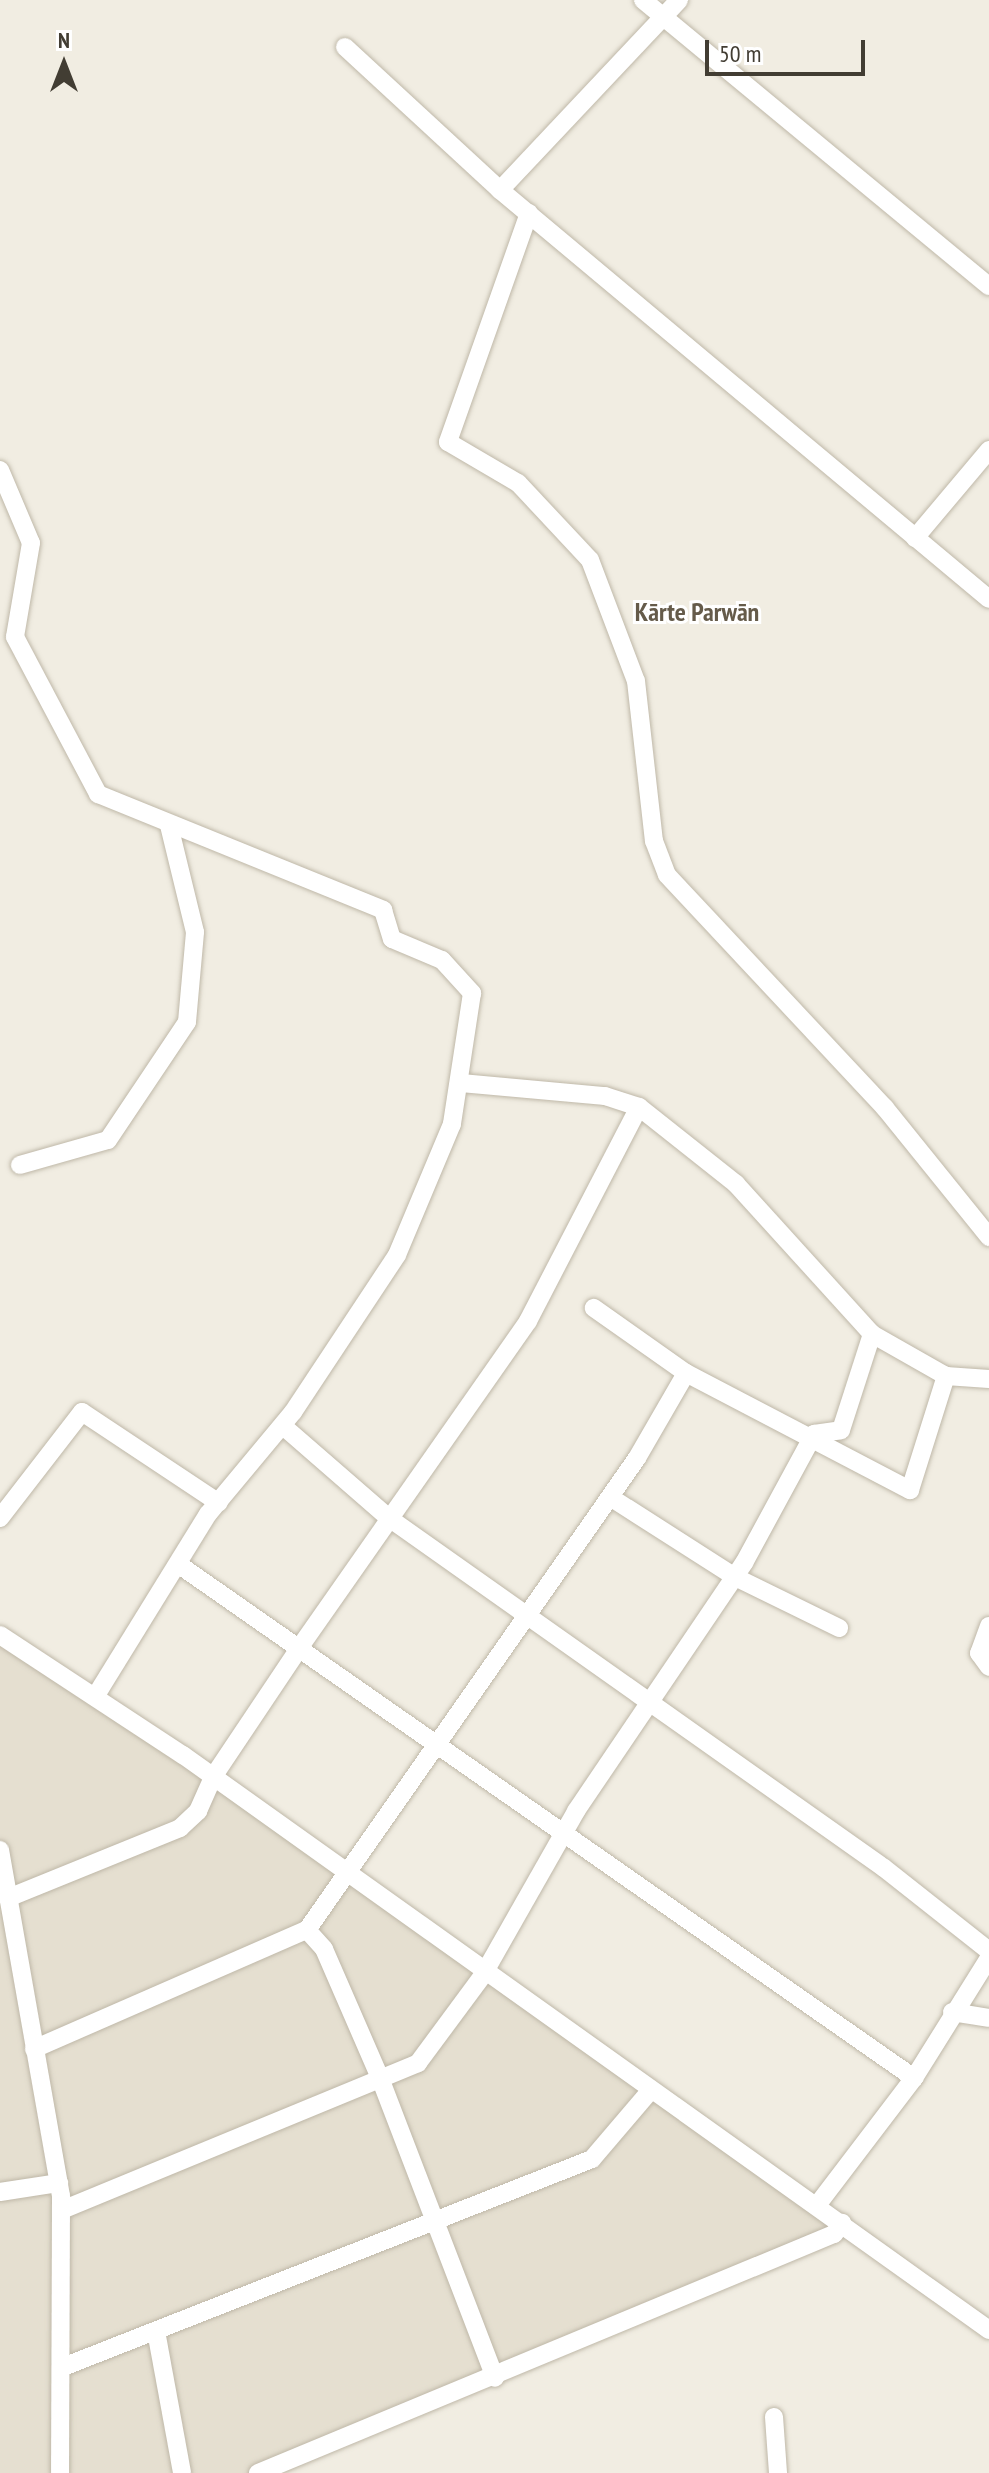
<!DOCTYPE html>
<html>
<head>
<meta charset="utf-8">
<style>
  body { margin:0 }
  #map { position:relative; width:989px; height:2473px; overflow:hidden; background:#f1ede2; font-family:"PT Sans Narrow",sans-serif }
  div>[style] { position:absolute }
  .residential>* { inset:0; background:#e5dfd0 }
  .roads { filter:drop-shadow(0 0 2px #bfb8a8) drop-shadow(0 0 2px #bfb8a8) }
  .minor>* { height:18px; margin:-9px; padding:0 9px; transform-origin:9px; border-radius:9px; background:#fff }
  span { translate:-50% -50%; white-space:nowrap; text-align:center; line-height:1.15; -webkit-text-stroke:6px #fff; paint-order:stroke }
  .neighbourhood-label { font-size:26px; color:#655b4a; font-weight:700 }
  .north { position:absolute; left:24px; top:24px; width:80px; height:80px; -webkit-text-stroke:6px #fff; paint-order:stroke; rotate:0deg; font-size:22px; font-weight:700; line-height:32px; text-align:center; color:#423d33 }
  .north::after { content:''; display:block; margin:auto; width:28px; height:36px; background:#423d33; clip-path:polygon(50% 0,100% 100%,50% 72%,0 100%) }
  .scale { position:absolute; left:705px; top:40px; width:160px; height:36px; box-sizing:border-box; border:4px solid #423d33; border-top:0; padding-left:10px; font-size:24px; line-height:28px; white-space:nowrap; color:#423d33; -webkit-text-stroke:6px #fff; paint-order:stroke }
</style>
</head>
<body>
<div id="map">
  <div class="residential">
    <i style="clip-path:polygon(0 1635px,842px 2223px,258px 2473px,0 2473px)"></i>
  </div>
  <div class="roads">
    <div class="minor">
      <i style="left:643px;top:0;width:449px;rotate:39.6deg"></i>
      <i style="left:345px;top:47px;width:211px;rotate:42.7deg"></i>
      <i style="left:500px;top:190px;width:637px;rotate:39.91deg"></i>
      <i style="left:500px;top:190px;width:261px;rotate:-46.7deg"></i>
      <i style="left:529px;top:213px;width:243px;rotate:109.5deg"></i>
      <i style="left:448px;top:442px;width:81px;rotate:30.4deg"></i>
      <i style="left:518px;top:483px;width:105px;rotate:46.9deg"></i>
      <i style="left:590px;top:560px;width:129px;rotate:69.2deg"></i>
      <i style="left:636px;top:681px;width:161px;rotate:83.6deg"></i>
      <i style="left:654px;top:841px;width:36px;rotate:69deg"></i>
      <i style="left:667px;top:875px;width:319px;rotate:46.9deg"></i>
      <i style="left:885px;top:1108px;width:166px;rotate:51.1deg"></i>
      <i style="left:0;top:470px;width:79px;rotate:67deg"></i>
      <i style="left:31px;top:543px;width:95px;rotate:99.7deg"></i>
      <i style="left:15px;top:637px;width:178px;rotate:62.1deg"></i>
      <i style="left:98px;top:794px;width:308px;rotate:22.1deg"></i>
      <i style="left:383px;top:910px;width:30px;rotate:73deg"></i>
      <i style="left:392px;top:939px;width:54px;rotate:22.8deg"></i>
      <i style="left:442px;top:960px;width:45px;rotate:47.7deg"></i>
      <i style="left:472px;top:993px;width:133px;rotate:98.7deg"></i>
      <i style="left:452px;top:1124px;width:142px;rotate:112.8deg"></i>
      <i style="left:397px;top:1255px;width:188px;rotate:123.5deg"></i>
      <i style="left:293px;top:1412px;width:133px;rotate:129.8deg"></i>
      <i style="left:208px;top:1514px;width:215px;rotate:121.7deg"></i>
      <i style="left:915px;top:538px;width:115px;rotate:-49.9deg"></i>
      <i style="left:461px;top:1083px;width:145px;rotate:5.2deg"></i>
      <i style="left:605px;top:1096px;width:36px;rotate:18deg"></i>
      <i style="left:20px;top:1165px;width:91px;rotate:-15.9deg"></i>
      <i style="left:108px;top:1140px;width:142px;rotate:-56.2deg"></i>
      <i style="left:187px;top:1022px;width:90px;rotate:-84.9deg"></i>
      <i style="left:195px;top:932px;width:110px;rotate:-103.7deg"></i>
      <i style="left:686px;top:1373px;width:253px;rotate:27.6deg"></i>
      <i style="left:910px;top:1490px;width:120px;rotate:-72.5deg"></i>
      <i style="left:283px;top:1426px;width:140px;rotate:41deg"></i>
      <i style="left:389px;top:1518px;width:606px;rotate:35.26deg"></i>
      <i style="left:884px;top:1868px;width:134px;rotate:38.3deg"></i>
      <i style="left:610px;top:1497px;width:148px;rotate:32.6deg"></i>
      <i style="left:735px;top:1577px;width:116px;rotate:26.1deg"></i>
      <i style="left:0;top:1518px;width:134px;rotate:-52.3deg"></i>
      <i style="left:82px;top:1412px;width:164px;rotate:33.6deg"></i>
      <i style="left:178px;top:1564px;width:898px;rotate:34.93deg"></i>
      <i style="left:989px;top:1626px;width:29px;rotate:110deg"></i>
      <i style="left:979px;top:1653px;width:17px;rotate:54deg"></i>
      <i style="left:0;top:1635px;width:219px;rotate:33.3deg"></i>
      <i style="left:183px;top:1755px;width:990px;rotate:35.5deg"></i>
      <i style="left:0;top:1850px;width:351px;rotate:80deg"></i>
      <i style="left:61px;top:2196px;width:277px;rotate:90.2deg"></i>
      <i style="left:8px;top:1898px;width:186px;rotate:-22.1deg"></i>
      <i style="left:180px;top:1828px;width:25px;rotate:-43deg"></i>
      <i style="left:198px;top:1811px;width:37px;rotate:-66deg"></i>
      <i style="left:213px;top:1777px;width:160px;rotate:-56.2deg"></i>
      <i style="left:302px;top:1644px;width:394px;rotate:-55deg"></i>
      <i style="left:528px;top:1321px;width:241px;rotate:-62.6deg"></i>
      <i style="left:639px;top:1107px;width:124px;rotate:38.4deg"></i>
      <i style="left:736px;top:1184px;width:202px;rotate:47.8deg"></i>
      <i style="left:872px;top:1334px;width:85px;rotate:29.6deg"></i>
      <i style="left:946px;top:1376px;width:43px;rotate:4deg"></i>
      <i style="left:307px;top:1930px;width:25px;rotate:48deg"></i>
      <i style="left:324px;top:1949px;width:141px;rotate:66.5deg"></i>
      <i style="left:380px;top:2078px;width:321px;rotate:69deg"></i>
      <i style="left:952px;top:2012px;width:37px;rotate:9deg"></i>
      <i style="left:34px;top:2049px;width:298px;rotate:-23.6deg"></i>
      <i style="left:307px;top:1930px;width:576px;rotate:-55.04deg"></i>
      <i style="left:637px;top:1458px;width:98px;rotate:-60deg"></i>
      <i style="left:686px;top:1373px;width:113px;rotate:-144.8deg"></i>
      <i style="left:0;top:2192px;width:60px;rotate:-8.7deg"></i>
      <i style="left:818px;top:2204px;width:158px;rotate:-52.7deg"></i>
      <i style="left:914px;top:2078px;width:142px;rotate:-58deg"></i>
      <i style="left:62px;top:2210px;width:385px;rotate:-22.4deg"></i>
      <i style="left:418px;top:2063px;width:109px;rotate:-53.5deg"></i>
      <i style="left:483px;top:1975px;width:189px;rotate:-60.4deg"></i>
      <i style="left:576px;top:1811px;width:300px;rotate:-55.9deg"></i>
      <i style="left:744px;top:1563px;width:147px;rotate:-61.5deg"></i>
      <i style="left:814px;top:1434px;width:27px;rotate:-8deg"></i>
      <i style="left:841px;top:1430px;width:101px;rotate:-72.1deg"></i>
      <i style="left:156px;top:2331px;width:144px;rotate:79.6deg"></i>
      <i style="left:63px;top:2367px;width:568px;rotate:-21.46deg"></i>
      <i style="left:592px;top:2159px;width:91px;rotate:-49.5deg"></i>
      <i style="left:774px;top:2417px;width:56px;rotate:85.9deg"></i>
      <i style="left:258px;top:2473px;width:624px;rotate:-22.54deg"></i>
      <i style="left:834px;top:2234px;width:14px;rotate:-54deg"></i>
    </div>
  </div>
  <div class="neighbourhood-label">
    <span style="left:697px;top:612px">Kārte Parwān</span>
  </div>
  <div class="north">N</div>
  <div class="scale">50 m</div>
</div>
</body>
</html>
